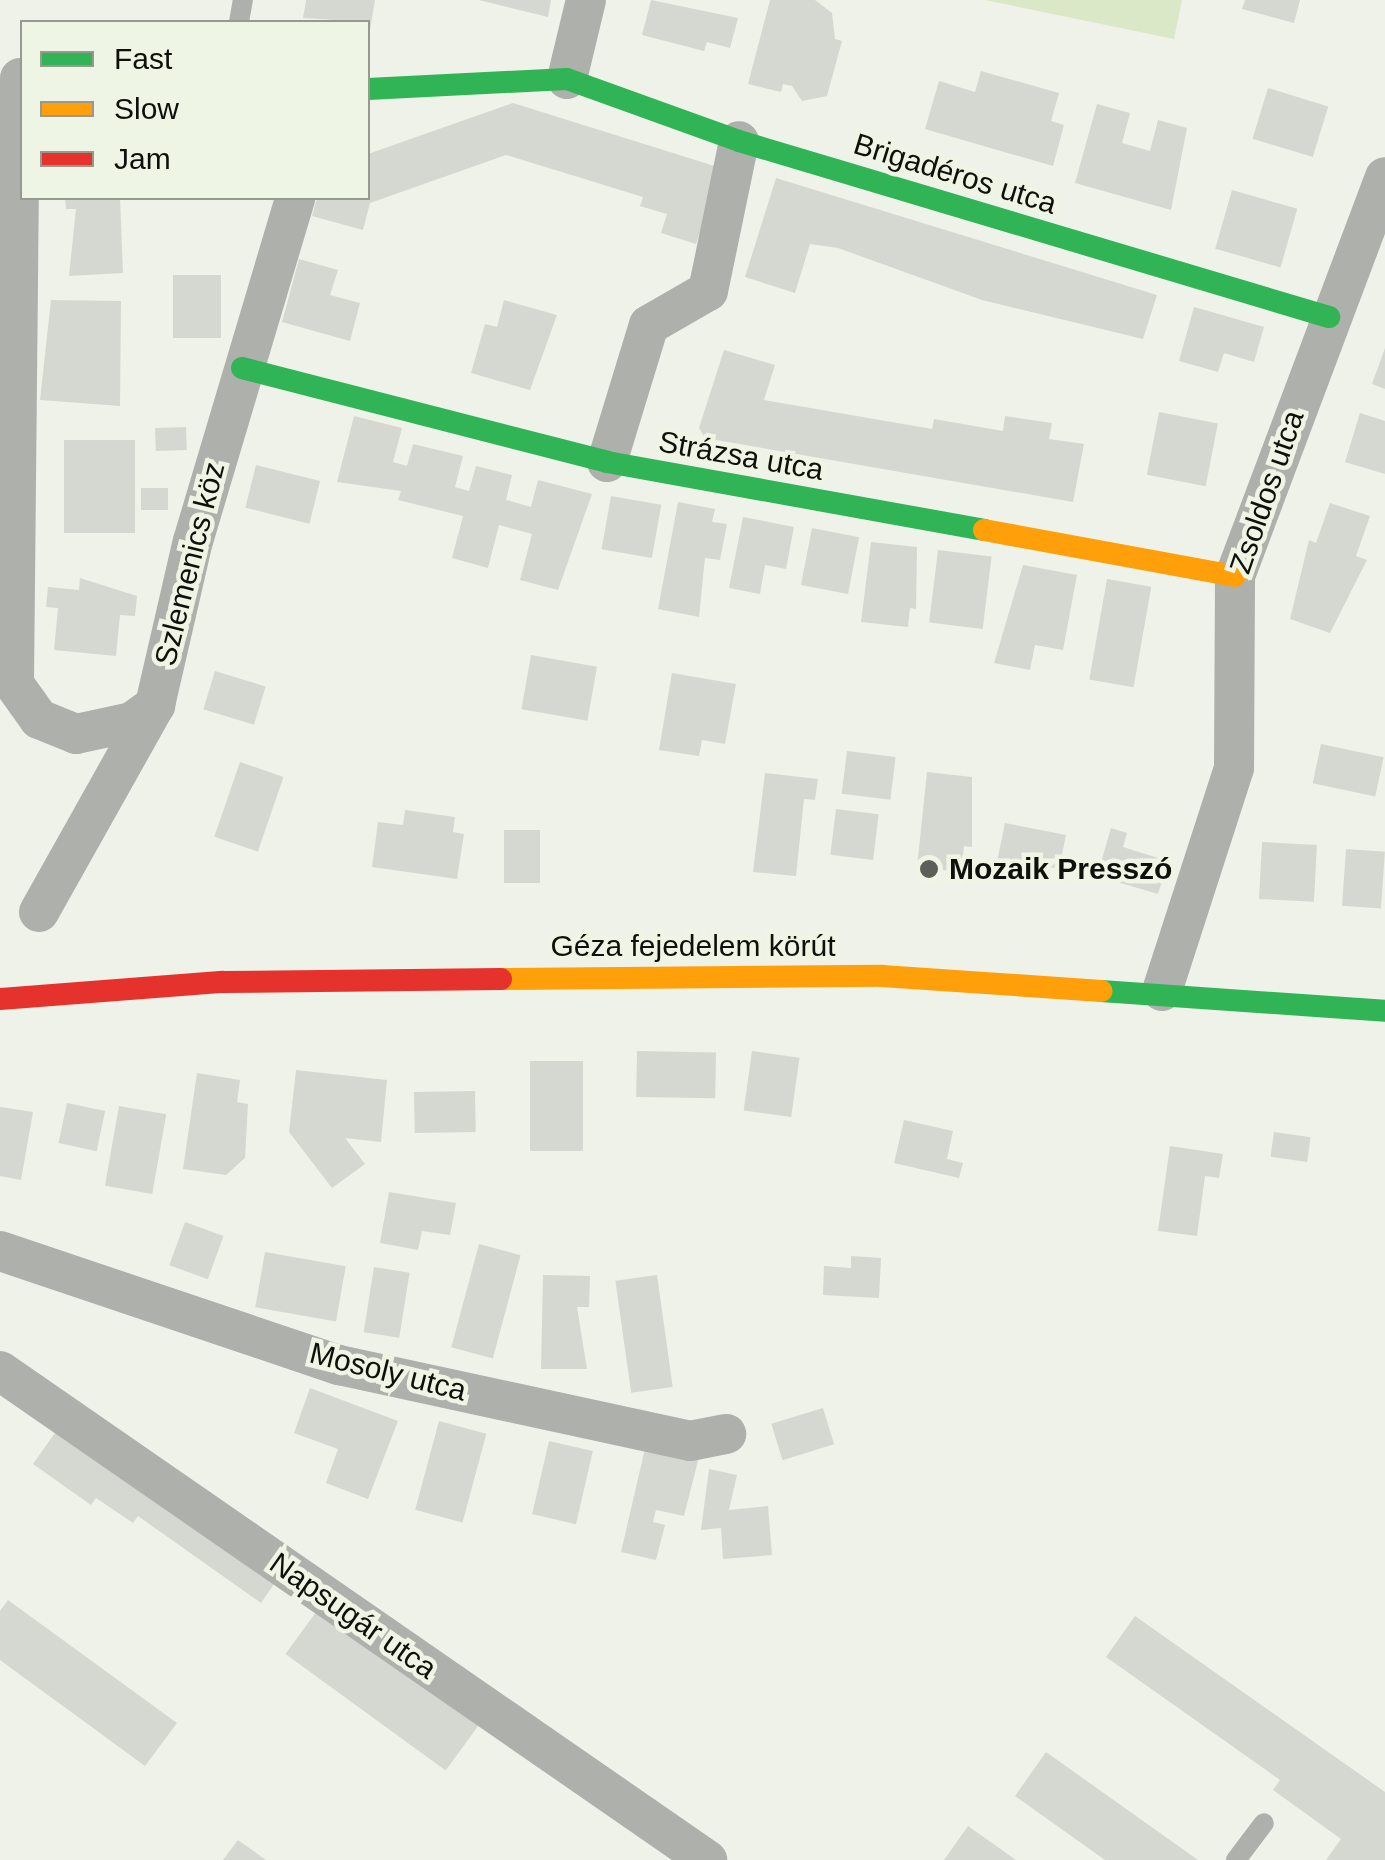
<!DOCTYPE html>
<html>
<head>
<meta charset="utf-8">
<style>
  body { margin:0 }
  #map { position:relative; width:1385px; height:1860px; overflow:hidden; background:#eef2e8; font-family:Arial,sans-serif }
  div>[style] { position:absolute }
  .green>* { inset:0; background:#dbe8c7 }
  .building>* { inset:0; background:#d5d8d1; transform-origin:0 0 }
  .lane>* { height:20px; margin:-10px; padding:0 10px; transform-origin:10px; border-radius:10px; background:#adb0ab }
  .street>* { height:40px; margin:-20px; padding:0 20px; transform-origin:20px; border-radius:20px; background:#adb0ab }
  .fast>* { height:22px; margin:-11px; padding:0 11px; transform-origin:11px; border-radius:11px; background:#30b455 }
  .slow>* { height:22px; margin:-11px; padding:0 11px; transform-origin:11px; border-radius:11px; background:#ff9f0a }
  .jam>* { height:22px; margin:-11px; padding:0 11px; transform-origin:11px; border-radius:11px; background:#e5322d }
  .dots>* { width:28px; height:28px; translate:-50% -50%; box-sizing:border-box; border:5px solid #eff5e5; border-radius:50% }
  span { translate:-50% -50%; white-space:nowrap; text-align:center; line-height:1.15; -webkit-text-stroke:9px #eff5e5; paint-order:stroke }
  .street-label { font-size:30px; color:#0e100b }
  .poi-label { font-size:30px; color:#0e100b; font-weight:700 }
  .left { translate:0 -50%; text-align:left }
  .legend { position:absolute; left:20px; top:20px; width:350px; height:180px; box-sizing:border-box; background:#eff5e5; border:2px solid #95998e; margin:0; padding:12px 18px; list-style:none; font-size:30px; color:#0e100b }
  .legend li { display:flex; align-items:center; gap:20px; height:50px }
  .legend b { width:50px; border:2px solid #95998e }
</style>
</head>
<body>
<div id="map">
  <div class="green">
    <i style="clip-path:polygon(985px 0,1182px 0,1174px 39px)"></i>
  </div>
  <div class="building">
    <i style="clip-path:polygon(306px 0,375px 0,370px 30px,368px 22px,303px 18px)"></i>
    <i style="clip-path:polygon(479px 0,551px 0,548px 17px)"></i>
    <i style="clip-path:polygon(651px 0,738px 18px,730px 48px,707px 42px,704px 51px,642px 35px)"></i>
    <i style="clip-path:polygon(770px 0,815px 0,832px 13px,835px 39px,842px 41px,827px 96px,802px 101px,792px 86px,783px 84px,781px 92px,748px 84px)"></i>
    <i style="clip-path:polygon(1245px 0,1300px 0,1294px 23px,1242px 9px)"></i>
    <i style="clip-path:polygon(981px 71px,1059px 93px,1051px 121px,1064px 125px,1053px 166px,925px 129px,939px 81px,975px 92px)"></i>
    <i style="left:1268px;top:88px;width:63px;height:53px;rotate:17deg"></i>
    <i style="clip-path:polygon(513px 103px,721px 168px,696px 244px,661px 233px,667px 214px,640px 206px,643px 197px,506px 155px,370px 203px,363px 230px,312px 216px,317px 198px,368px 198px,368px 154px)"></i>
    <i style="clip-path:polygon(1097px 104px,1130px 113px,1122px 143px,1150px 151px,1158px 120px,1187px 128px,1171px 210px,1075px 183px)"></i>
    <i style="clip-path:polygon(776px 178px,1157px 295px,1143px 339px,982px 300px,838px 248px,810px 244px,795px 293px,745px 277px)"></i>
    <i style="left:1232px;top:190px;width:68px;height:61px;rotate:16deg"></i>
    <i style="clip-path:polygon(65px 198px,120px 198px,123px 273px,69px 276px,76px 209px,66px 209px)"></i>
    <i style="clip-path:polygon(299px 259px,338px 270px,330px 295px,360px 303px,350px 341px,282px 322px)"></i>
    <i style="left:173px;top:275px;width:48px;height:63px"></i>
    <i style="clip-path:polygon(51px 300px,121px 301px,120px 406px,40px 400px)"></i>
    <i style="clip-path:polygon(504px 300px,557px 315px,530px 390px,471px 373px,485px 324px,497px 327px)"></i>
    <i style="clip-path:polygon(1194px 307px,1264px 327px,1254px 362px,1224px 353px,1218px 372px,1179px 361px)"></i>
    <i style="clip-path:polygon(1385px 348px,1385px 389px,1372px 384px)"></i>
    <i style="clip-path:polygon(724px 350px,775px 365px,764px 400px,932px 429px,934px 419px,1003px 431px,1005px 416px,1052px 423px,1049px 439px,1084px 444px,1073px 502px,705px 438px,699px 428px)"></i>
    <i style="left:1159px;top:412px;width:60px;height:64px;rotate:11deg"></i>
    <i style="clip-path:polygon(1360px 413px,1385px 421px,1385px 474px,1345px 462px)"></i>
    <i style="clip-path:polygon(354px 416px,402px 428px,393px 462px,407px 466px,413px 444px,463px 456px,455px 487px,469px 491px,476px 466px,512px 475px,506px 500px,531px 507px,538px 480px,592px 494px,558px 590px,520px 580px,532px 534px,499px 525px,488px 568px,452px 558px,463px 516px,398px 500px,401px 491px,337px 482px)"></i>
    <i style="left:186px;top:427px;width:23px;height:31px;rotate:88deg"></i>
    <i style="left:64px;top:440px;width:71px;height:93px"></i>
    <i style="left:256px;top:465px;width:66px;height:44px;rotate:14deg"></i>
    <i style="left:141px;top:488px;width:27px;height:22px"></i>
    <i style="left:611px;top:496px;width:51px;height:54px;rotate:10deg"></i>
    <i style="clip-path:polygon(678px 502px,715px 509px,712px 522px,727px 524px,720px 560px,705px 558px,699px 617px,658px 609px)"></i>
    <i style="clip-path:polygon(1330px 503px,1370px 516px,1356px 556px,1367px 560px,1330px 633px,1290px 619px,1309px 540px,1316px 543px)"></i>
    <i style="clip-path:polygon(743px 517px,794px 527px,786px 569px,765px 565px,760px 594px,729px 588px)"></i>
    <i style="left:812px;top:528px;width:48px;height:58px;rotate:11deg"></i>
    <i style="clip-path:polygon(871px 542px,917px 547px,916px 609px,910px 608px,908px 627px,861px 622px)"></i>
    <i style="left:938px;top:550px;width:54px;height:73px;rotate:7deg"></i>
    <i style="clip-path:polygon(1023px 565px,1077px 575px,1063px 650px,1035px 645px,1030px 670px,994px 663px)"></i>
    <i style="clip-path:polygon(80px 578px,137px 596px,135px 616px,120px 615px,116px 656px,54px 650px,58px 608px,46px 607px,48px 587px,79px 590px)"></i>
    <i style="left:1107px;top:579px;width:45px;height:102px;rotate:10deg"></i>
    <i style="left:531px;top:655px;width:67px;height:55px;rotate:10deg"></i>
    <i style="left:215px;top:671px;width:53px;height:40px;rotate:17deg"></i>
    <i style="clip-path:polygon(672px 673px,736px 684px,725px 744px,702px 740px,699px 756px,659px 750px)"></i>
    <i style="left:1321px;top:744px;width:64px;height:40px;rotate:12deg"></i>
    <i style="left:847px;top:751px;width:49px;height:43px;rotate:7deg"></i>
    <i style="left:240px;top:762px;width:46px;height:79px;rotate:19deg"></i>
    <i style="clip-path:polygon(927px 772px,972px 777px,972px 847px,964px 846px,961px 872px,917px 867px)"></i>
    <i style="clip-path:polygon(765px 773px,818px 779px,815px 800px,804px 799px,796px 876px,753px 872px)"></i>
    <i style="left:836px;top:809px;width:43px;height:46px;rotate:7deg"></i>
    <i style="clip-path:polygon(405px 810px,455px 817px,453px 832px,464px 834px,457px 879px,372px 867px,378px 822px,403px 825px)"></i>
    <i style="clip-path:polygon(1005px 823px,1066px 835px,1059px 869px,1045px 866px,1042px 881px,995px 871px)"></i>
    <i style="clip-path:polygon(1111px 828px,1127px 833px,1123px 847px,1168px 861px,1158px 894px,1097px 876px)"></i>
    <i style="left:504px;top:830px;width:36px;height:53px"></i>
    <i style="left:1262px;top:842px;width:55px;height:57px;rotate:3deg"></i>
    <i style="left:1346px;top:849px;width:39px;height:57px;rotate:4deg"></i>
    <i style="left:637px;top:1051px;width:79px;height:46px;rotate:1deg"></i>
    <i style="left:752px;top:1051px;width:48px;height:60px;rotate:8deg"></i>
    <i style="left:530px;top:1061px;width:53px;height:90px"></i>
    <i style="clip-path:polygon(296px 1070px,387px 1080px,381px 1142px,345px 1138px,365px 1164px,332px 1188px,289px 1132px)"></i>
    <i style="clip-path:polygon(197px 1073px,240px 1080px,237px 1102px,248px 1104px,245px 1158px,226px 1175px,183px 1169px)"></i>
    <i style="left:475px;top:1091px;width:41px;height:61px;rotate:89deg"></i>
    <i style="left:67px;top:1103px;width:39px;height:41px;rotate:12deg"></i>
    <i style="left:119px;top:1106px;width:48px;height:81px;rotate:10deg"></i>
    <i style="clip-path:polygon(0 1107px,33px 1112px,21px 1180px,0 1176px)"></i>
    <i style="clip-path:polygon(904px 1120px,953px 1131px,947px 1159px,963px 1163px,959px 1178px,894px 1163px)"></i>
    <i style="left:1274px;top:1132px;width:37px;height:25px;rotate:8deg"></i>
    <i style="clip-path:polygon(1170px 1146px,1223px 1154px,1219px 1178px,1205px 1176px,1197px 1236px,1158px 1231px)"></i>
    <i style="clip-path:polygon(389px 1192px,456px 1203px,450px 1235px,422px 1231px,418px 1250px,380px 1243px)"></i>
    <i style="left:185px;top:1222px;width:41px;height:46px;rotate:20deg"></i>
    <i style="left:479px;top:1244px;width:43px;height:107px;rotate:15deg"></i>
    <i style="left:265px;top:1252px;width:82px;height:56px;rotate:10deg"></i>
    <i style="clip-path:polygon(851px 1256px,881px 1258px,879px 1298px,823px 1295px,824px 1266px,851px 1268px)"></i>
    <i style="left:374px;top:1267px;width:36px;height:66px;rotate:9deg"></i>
    <i style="clip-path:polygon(543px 1275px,590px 1276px,589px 1307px,577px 1307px,587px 1369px,541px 1369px)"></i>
    <i style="left:657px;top:1275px;width:113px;height:42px;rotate:82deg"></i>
    <i style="clip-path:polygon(310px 1388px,398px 1421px,368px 1499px,326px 1483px,338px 1449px,294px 1433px)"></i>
    <i style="left:823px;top:1408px;width:38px;height:54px;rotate:73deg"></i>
    <i style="left:439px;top:1421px;width:49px;height:92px;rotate:15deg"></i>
    <i style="clip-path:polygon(62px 1423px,283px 1571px,261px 1603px,138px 1516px,133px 1523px,96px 1498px,91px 1505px,33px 1464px)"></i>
    <i style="left:549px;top:1441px;width:45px;height:75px;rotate:13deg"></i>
    <i style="clip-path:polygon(646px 1444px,699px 1457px,684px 1516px,656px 1510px,653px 1522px,665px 1525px,656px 1560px,621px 1552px)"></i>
    <i style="clip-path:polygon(709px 1469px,737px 1475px,729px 1510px,768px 1506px,772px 1555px,723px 1559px,721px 1528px,701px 1530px)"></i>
    <i style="clip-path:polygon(8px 1600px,177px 1723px,145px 1766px,0 1660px,0 1611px)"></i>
    <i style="left:319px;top:1608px;width:198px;height:57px;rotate:36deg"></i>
    <i style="clip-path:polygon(1135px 1616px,1385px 1792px,1385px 1860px,1326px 1860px,1341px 1839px,1273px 1790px,1280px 1780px,1106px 1657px)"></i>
    <i style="clip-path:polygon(1046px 1752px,1198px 1860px,1105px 1860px,1015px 1796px)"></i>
    <i style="clip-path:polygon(968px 1826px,1016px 1860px,944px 1860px)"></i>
    <i style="clip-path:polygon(238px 1840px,266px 1860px,223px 1860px)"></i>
  </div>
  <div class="lane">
    <i style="left:239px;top:22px;width:22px;rotate:-80deg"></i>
    <i style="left:1236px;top:1860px;width:46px;rotate:-52.9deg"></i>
  </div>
  <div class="street">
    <i style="left:20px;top:78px;width:606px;rotate:90.57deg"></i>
    <i style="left:14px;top:684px;width:43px;rotate:54.5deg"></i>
    <i style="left:39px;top:719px;width:40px;rotate:22deg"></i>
    <i style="left:76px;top:734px;width:57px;rotate:-12.1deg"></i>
    <i style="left:132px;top:722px;width:29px;rotate:-36deg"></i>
    <i style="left:567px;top:79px;width:81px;rotate:-76.5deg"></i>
    <i style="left:607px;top:462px;width:143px;rotate:-73deg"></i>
    <i style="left:649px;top:325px;width:68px;rotate:-30deg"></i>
    <i style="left:708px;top:291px;width:153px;rotate:-78.3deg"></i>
    <i style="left:39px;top:912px;width:237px;rotate:-60.7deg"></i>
    <i style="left:155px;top:705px;width:168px;rotate:-77deg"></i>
    <i style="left:193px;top:541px;width:358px;rotate:-73.4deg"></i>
    <i style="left:1162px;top:991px;width:234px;rotate:-72.1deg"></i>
    <i style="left:1234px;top:768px;width:192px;rotate:-89.7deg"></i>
    <i style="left:1235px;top:576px;width:426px;rotate:-69.4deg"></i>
    <i style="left:0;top:1251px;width:358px;rotate:18.6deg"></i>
    <i style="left:339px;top:1365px;width:359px;rotate:12.2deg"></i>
    <i style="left:690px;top:1441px;width:37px;rotate:-11deg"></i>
    <i style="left:0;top:1371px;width:860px;rotate:34.67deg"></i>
  </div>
  <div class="fast">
    <i style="left:368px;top:89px;width:199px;rotate:-2.9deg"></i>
    <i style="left:567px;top:79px;width:183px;rotate:19.8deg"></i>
    <i style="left:739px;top:141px;width:616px;rotate:16.61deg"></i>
    <i style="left:242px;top:368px;width:377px;rotate:14.4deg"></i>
    <i style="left:607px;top:462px;width:383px;rotate:10.2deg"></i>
    <i style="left:1101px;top:991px;width:285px;rotate:4deg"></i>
  </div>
  <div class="slow">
    <i style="left:984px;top:530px;width:255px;rotate:10.4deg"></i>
    <i style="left:501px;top:979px;width:381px;rotate:-0.5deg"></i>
    <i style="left:882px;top:976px;width:220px;rotate:3.9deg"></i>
  </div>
  <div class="jam">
    <i style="left:0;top:999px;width:224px;rotate:-4.4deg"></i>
    <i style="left:223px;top:982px;width:278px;rotate:-0.6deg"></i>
  </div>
  <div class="dots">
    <i style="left:929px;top:869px;background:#5c5f58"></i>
  </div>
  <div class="street-label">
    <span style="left:955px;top:174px;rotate:17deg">Brigadéros utca</span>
    <span style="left:741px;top:456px;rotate:10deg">Strázsa utca</span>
    <span style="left:1267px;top:492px;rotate:-71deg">Zsoldos utca</span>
    <span style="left:190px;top:564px;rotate:-76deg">Szlemenics köz</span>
    <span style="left:693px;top:946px">Géza fejedelem körút</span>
    <span style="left:388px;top:1372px;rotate:14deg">Mosoly utca</span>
    <span style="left:353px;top:1616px;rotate:35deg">Napsugár utca</span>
  </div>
  <div class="poi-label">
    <span class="left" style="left:949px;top:869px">Mozaik Presszó</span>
  </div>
  <ul class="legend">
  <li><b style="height:12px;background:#30b455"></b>Fast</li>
  <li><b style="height:12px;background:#ff9f0a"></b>Slow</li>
  <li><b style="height:12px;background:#e5322d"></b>Jam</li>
  </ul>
</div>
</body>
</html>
